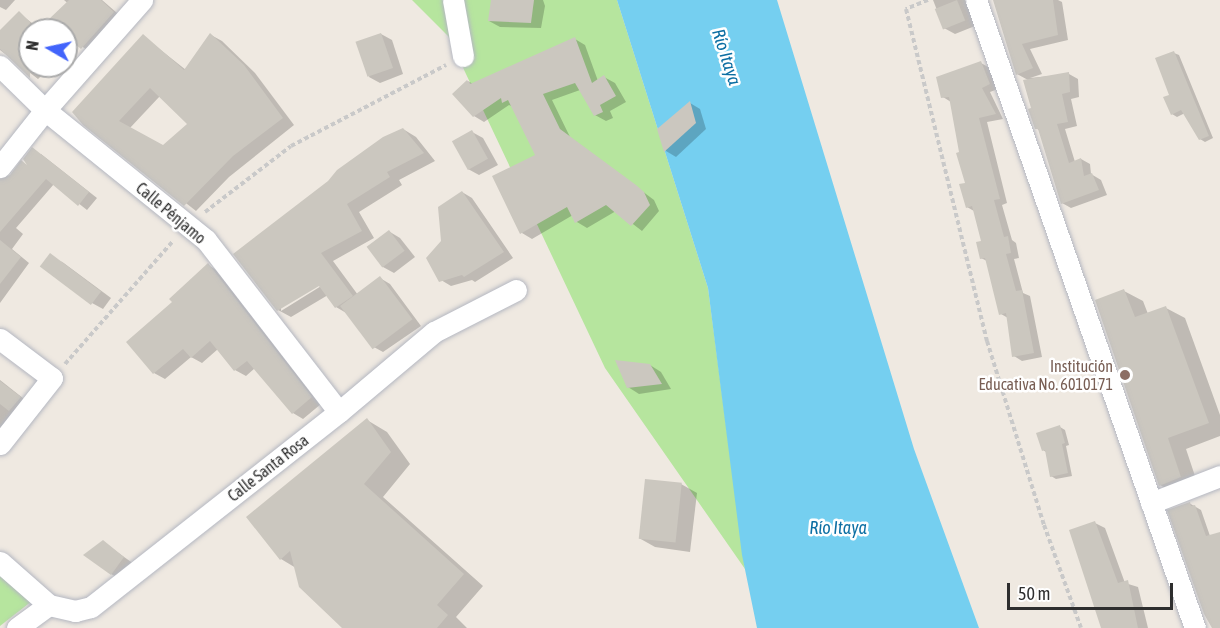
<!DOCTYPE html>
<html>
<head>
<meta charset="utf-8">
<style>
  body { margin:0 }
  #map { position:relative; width:1220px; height:628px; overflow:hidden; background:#efe9e1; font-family:"Asap Condensed",sans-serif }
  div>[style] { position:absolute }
  .green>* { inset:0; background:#b6e59e }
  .water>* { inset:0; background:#75cff0 }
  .shadow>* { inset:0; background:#0003 }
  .building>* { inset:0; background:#cbc7bf; transform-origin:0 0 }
  .path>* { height:4px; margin-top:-2px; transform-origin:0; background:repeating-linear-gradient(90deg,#c9c9c9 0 4.5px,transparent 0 7.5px) }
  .roads { filter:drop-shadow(0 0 2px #b4b7c1) drop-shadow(0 0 2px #b4b7c1) }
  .minor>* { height:21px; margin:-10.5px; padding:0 10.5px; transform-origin:10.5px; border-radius:10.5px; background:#fff }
  .dots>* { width:16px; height:16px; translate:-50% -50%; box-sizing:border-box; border:3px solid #fff; border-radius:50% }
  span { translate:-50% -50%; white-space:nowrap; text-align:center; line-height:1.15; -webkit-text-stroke:5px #fff; paint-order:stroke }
  .street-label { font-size:16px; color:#2e2e2e }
  .education-label { font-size:16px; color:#785e54 }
  .right { translate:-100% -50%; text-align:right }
  .water-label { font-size:18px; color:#0d6fa3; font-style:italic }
  .north { position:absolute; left:18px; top:18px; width:60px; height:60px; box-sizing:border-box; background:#fff; border:2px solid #ababab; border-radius:50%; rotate:279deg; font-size:16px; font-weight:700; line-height:24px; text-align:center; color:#2e2e2e }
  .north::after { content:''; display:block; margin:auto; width:21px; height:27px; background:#4264fb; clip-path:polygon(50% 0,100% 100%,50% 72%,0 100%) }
  .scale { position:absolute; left:1007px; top:583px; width:166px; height:27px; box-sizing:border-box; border:3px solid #2e2e2e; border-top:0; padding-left:8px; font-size:18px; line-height:21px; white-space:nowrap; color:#2e2e2e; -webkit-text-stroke:4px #fff; paint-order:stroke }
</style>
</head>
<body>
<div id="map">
  <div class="green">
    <i style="clip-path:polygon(412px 0,617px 0,708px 288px,745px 569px,605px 368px,448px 36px)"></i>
    <i style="clip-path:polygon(0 573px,32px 601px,0 626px)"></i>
  </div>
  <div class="water">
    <i style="clip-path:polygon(617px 0,777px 0,914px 449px,979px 628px,757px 628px,742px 555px,708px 288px)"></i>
  </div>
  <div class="shadow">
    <i style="clip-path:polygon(0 0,15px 0,6px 10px,0 7px)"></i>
    <i style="clip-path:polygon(64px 0,102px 0,124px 19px,93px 54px,77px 43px,66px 53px,66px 30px,53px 30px,72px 7px)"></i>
    <i style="clip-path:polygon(493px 0,543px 0,545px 6px,541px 28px,500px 27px,489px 21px)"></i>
    <i style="clip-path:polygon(933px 0,965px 0,975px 26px,955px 34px,944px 28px)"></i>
    <i style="clip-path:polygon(994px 0,1058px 0,1062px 2px,1068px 40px,1030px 49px,1042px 74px,1030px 78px,1069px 74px,1078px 79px,1079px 97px,1071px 99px,1077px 126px,1065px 129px,1075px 162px,1081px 159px,1090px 164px,1091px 174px,1101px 180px,1107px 195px,1071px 208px,1062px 203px,1040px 131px,1036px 128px,1028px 80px,1017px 74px)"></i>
    <i style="clip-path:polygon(19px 13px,41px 30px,30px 30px,30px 66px,52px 66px,38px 79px,0 50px,0 32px)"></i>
    <i style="clip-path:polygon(381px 34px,392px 40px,403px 74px,380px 83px,369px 77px)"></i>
    <i style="clip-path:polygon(evenodd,211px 35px,222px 41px,255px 73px,294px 125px,229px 177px,196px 211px,84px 123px,143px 36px,186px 70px,211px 35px,160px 96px,189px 124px,163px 146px,129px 129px,160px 96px)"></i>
    <i style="clip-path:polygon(575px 39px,585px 45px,598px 81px,604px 77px,615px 83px,626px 102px,610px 111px,613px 118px,606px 121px,595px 115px,580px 90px,552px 100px,570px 137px,654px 200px,659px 211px,642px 231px,616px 211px,587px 228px,577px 222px,573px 215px,532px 239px,522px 233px,537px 156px,514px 107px,509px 105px,484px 122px,474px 116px,468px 81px,473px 84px)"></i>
    <i style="clip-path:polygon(1174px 53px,1179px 55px,1213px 138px,1205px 142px,1200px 139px,1185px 113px,1177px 117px,1172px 114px)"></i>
    <i style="clip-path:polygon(981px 63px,990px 68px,998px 89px,990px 92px,1003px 119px,987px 122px,1007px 203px,1002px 205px,1012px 240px,1016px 243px,1019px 258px,1014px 259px,1023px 293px,1030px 296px,1042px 357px,1022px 361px,1014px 356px,1008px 318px,1001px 314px,987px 261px,981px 258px,983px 242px,974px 211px,967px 207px,967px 184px,951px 102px,943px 97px)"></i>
    <i style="clip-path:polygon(690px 103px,700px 109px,706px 129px,676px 157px,666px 151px,659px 130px)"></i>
    <i style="clip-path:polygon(evenodd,403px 129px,416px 137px,435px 161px,399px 180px,402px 185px,359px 212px,374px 238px,333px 261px,358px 295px,380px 278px,390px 284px,421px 326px,383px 352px,372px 346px,348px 314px,336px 307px,328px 295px,291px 317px,278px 310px,235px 255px,403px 129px,325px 281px,326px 283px,281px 311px,281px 307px,325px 281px)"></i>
    <i style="clip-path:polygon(472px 132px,483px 138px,498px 165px,479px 175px,468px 169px)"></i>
    <i style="clip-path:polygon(41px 154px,97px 198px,87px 210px,54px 184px,16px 228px,23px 234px,12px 249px,29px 263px,0 303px,0 199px,25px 165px,33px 166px)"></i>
    <i style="clip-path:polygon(462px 192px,472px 198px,513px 258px,475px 282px,472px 280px,451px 286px,441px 280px,443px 241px)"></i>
    <i style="clip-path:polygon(390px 232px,400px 238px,415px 257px,394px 273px,383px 267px,369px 248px)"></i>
    <i style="clip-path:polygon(61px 261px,111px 298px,103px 309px,92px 303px)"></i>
    <i style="clip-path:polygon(208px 265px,218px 271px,321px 404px,303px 419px,293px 413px,255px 368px,246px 376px,235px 370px,218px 349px,202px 363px,191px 357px,165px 379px,154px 373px,128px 342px,174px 303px)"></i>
    <i style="clip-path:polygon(1124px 291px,1143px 301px,1148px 314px,1166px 308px,1185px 318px,1220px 415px,1220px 436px,1186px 449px,1199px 488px,1179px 496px,1160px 485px)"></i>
    <i style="clip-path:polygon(650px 365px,661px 372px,671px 389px,639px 394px,628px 387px)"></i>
    <i style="clip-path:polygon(0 380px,33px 406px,0 455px)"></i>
    <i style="clip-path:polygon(367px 420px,387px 432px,410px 464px,383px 497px,483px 586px,456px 617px,467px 628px,344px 628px,296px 568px,281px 559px,248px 517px)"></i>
    <i style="clip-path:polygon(1060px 427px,1065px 430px,1069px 445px,1066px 446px,1072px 476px,1056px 479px,1051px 476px,1046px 452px,1043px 450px)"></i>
    <i style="clip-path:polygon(681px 484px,697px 493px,690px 552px,655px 547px,639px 538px)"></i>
    <i style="clip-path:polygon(1189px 503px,1201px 510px,1210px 536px,1220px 533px,1220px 628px,1213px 628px)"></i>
    <i style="clip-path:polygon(1095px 523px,1105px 528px,1125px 583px,1138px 587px,1148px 628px,1102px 628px)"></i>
    <i style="clip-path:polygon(103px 542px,134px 564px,122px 580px,111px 574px)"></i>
  </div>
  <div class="building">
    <i style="clip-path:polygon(69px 0,101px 0,114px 12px,81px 49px,66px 36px,66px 30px,59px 30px,48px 20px)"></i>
    <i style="clip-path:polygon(491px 0,534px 0,531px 23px,488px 21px)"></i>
    <i style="left:957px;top:0;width:22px;height:24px;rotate:68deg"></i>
    <i style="clip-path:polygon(993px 0,1053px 0,1058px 35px,1022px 44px,1033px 68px,1016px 75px)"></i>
    <i style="clip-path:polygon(19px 11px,30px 22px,30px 78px,0 49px,0 30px)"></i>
    <i style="clip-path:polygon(evenodd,210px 33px,244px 65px,283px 118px,233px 156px,184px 206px,83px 125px,72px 112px,143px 34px,184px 70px,210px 33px,150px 88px,187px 124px,163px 145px,119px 121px,150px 88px)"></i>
    <i style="left:381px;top:33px;width:37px;height:27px;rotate:71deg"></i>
    <i style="clip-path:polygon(575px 37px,592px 83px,604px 75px,616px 96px,600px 105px,603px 112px,594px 116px,575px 83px,543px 94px,560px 129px,636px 185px,644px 192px,650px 205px,631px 226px,606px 205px,575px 223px,567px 207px,520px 234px,492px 176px,535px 155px,508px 100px,502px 103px,501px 98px,473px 117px,452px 94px,467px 80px,470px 84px)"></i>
    <i style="clip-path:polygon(1174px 51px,1209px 136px,1199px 140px,1181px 110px,1171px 115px,1163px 97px,1169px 95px,1155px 58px)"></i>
    <i style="clip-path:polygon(981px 61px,990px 84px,982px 88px,996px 114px,979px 118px,1000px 199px,994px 200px,1004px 237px,1008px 236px,1011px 253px,1006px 254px,1016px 291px,1022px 290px,1034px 353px,1012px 357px,1006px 313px,999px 315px,985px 258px,980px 259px,976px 242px,981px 241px,972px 206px,966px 208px,959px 184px,965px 183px,956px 153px,959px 152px,949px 97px,941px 98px,936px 77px)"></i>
    <i style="clip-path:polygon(1069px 72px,1070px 92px,1062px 94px,1068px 122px,1057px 124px,1069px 163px,1081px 158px,1084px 176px,1092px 173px,1099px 190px,1061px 204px,1038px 129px,1035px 129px,1028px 109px,1031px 108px,1023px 80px)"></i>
    <i style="clip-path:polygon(690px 101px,696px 123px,664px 152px,657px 129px)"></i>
    <i style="clip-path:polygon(403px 128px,424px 153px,387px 172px,390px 177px,347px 204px,362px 231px,321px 253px,353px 296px,335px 308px,319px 286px,277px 311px,233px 254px,328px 181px,337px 170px,383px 137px)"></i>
    <i style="left:472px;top:130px;width:33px;height:23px;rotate:61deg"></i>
    <i style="clip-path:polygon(32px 147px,89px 192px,78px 206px,46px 179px,0 232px,0 179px,10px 175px,21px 160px,27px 165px,23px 159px)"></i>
    <i style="clip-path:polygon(462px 191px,504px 252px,464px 277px,462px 275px,439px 282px,426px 258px,441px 241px,438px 207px)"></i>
    <i style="left:389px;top:230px;width:26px;height:28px;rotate:53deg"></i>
    <i style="clip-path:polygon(0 240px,21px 257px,0 284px)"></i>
    <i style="left:50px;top:253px;width:64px;height:17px;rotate:37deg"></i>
    <i style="clip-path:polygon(208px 263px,312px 397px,292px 414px,247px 361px,234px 371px,210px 341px,191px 358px,183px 349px,153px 374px,126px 342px,172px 302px,169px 299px)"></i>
    <i style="left:380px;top:276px;width:54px;height:50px;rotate:53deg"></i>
    <i style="clip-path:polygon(1124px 289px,1135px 317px,1166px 306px,1209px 423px,1168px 438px,1181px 477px,1159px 486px,1095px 300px)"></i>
    <i style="clip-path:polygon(615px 360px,650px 364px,662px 384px,627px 388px)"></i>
    <i style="clip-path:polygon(0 381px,21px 397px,9px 411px,0 404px)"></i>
    <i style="clip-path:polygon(367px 418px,391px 452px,364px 484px,464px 574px,437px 605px,448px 615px,437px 628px,342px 628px,299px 587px,290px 551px,280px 560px,246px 517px)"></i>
    <i style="clip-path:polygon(1060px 425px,1065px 443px,1062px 444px,1068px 473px,1050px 477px,1045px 450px,1042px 451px,1036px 433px)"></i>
    <i style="left:645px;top:479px;width:37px;height:60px;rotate:6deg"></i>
    <i style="clip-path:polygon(1190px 502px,1191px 506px,1195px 505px,1206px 536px,1220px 532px,1220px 628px,1212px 628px,1204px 614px,1167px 510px)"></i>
    <i style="clip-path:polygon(1095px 521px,1118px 583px,1128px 580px,1138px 628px,1101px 628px,1069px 530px)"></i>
    <i style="clip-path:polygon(103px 540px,124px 557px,111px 575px,83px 555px)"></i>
  </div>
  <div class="path">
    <i style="left:928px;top:0;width:24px;rotate:158deg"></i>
    <i style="left:906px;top:9px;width:342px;rotate:76.3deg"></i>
    <i style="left:987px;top:341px;width:193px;rotate:72.8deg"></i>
    <i style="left:1044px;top:525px;width:109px;rotate:70.2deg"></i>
    <i style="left:205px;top:212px;width:108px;rotate:-37.5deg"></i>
    <i style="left:291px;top:146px;width:175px;rotate:-27.6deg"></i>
    <i style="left:65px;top:364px;width:164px;rotate:-48.7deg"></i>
  </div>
  <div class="roads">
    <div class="minor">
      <i style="left:453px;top:0;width:57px;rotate:79.9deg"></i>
      <i style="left:976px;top:0;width:665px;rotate:70.78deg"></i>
      <i style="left:0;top:66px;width:63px;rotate:44.4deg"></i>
      <i style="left:45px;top:110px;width:207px;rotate:38.9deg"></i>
      <i style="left:206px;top:240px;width:217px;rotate:52.3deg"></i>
      <i style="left:0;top:167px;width:73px;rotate:-51.7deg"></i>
      <i style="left:45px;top:110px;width:147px;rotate:-48.6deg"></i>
      <i style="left:0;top:339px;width:65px;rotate:36.9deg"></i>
      <i style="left:52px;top:378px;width:84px;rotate:128.2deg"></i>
      <i style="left:1151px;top:503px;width:74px;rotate:-21.4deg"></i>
      <i style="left:0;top:562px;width:65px;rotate:41.3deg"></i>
      <i style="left:17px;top:628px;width:39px;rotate:-36deg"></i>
      <i style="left:49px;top:605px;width:27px;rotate:13deg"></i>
      <i style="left:75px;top:611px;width:16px;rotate:-14deg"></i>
      <i style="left:91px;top:607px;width:315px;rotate:-38.2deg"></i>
      <i style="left:339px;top:412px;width:124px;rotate:-40.1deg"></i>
      <i style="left:434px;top:332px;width:92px;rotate:-27.1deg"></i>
    </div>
  </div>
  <div class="dots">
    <i style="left:1125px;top:375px;background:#8d6e63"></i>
  </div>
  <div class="street-label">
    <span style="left:171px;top:213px;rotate:40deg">Calle Pénjamo</span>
    <span style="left:268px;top:468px;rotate:-38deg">Calle Santa Rosa</span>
  </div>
  <div class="education-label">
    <span class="right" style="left:1113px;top:375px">Institución<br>Educativa No. 6010171</span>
  </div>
  <div class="water-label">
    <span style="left:726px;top:57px;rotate:72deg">Río Itaya</span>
    <span style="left:838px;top:528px">Río Itaya</span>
  </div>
  <div class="north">N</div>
  <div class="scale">50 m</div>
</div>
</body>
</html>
